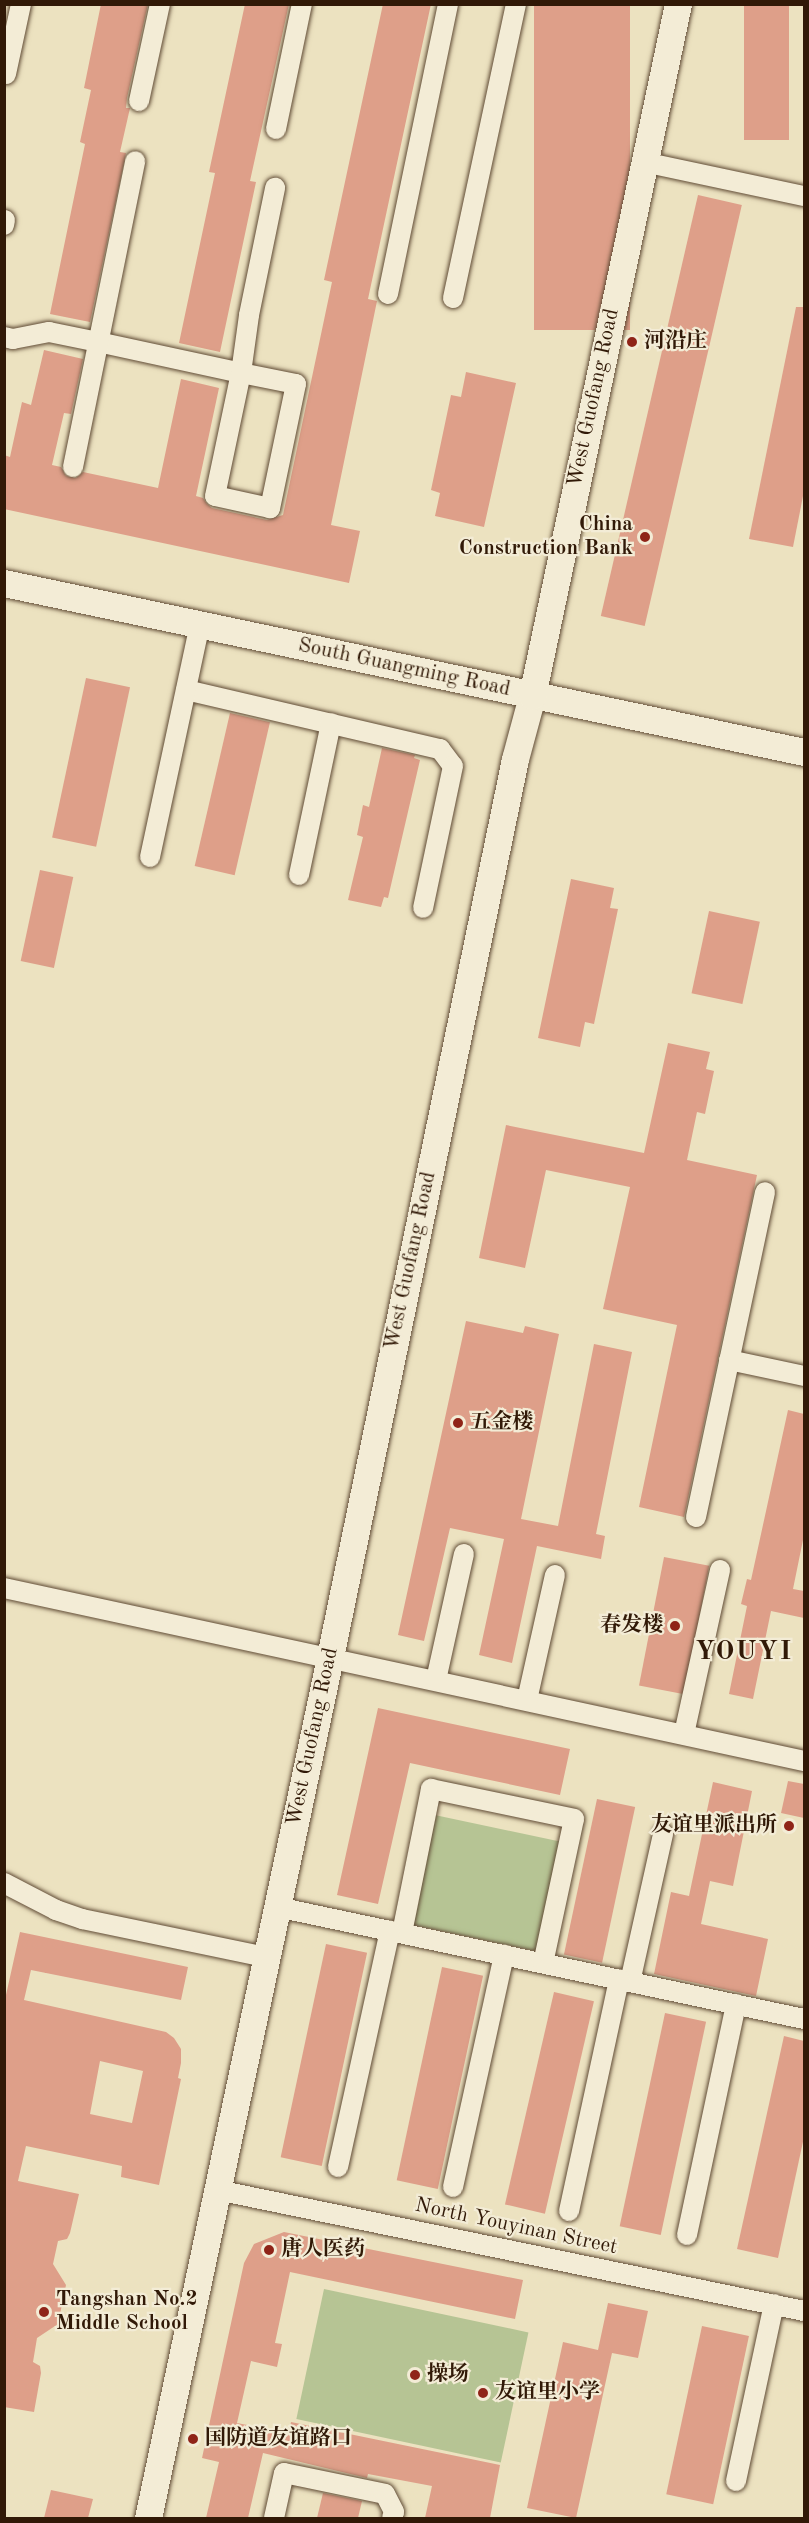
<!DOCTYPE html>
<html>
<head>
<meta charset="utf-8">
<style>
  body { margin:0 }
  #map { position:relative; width:809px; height:2523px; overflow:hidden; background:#ece2c0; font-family:"Old Standard TT","Noto Serif SC",serif }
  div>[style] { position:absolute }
  .green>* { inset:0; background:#b6c494; transform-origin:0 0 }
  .building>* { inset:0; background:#de9f89; transform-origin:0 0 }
  .roads { filter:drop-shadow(0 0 2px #604b35) drop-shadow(0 0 2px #604b35) }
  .street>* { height:20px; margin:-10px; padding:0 10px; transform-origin:10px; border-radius:10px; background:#f3ecd6 }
  .secondary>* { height:27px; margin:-13.5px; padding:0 13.5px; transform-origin:13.5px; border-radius:13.5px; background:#f3ecd6 }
  .dots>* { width:16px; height:16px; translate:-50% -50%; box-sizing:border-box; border:3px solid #f3ecd6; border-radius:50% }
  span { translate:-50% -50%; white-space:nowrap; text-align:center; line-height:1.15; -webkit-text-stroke:4.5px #f3ecd6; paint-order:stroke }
  .poi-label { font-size:21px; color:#311907; font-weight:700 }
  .left { translate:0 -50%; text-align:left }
  .right { translate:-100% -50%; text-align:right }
  .street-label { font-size:21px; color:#311907 }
  .district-label { font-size:27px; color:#311907; font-weight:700; letter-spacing:1.5px }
  .frame { position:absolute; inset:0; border:6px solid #311907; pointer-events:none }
</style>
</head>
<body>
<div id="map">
  <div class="green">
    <i style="left:430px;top:1814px;width:134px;height:112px;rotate:12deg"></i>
    <i style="left:324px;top:2289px;width:209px;height:133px;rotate:12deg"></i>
  </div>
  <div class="building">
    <i style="clip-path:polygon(101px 4px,148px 4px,127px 98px,126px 108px,130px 108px,120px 152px,126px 153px,90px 322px,50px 314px,85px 144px,80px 142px,91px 90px,84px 88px)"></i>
    <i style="clip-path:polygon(245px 4px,289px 4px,250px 181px,256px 182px,220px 352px,179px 343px,215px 173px,209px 172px)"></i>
    <i style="clip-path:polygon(383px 4px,431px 4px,368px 299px,377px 301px,331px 525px,360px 531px,349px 583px,4px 509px,4px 455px,10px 457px,22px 402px,31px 405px,44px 350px,83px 359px,71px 414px,64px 413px,52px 465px,61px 467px,66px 476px,76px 478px,83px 472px,158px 488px,181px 379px,219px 388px,196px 496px,203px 498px,207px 504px,212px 508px,267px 520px,283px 515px,332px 282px,324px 280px)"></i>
    <i style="left:534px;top:4px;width:96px;height:326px"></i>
    <i style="left:744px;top:4px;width:45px;height:136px"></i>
    <i style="left:698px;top:195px;width:45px;height:432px;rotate:13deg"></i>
    <i style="clip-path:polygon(796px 307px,804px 307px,804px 491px,793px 547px,749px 539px)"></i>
    <i style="clip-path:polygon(466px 372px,516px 383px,484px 527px,435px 516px,440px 493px,431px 490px,451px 395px,461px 397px)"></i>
    <i style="left:86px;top:678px;width:45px;height:163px;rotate:12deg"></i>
    <i style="left:230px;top:713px;width:41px;height:157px;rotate:13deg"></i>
    <i style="clip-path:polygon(382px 748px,415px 755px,414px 758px,420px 760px,388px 898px,384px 897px,381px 907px,348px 900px,363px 837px,357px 835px,363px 805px,369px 807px)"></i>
    <i style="left:40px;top:870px;width:34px;height:93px;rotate:12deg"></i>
    <i style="clip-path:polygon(571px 879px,614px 888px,610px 908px,618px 909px,594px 1024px,585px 1022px,580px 1047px,538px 1038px)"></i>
    <i style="left:709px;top:911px;width:52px;height:84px;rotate:12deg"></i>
    <i style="clip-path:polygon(668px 1043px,710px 1052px,706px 1069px,714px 1071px,705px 1114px,697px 1112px,687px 1160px,757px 1175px,684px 1517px,639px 1507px,677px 1325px,603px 1309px,630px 1187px,546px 1170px,525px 1268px,479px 1258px,506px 1125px,644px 1153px)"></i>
    <i style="clip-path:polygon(466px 1321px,523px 1333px,525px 1326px,559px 1334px,521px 1519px,558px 1526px,594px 1344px,632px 1352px,596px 1534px,605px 1536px,601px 1559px,537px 1546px,512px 1663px,479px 1655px,504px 1539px,450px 1528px,424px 1641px,398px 1635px)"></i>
    <i style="clip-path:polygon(788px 1410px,804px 1414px,804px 1535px,793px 1589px,804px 1591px,804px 1618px,771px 1611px,753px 1699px,729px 1694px,747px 1606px,741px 1604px,747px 1579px,751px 1580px)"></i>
    <i style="left:664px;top:1557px;width:46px;height:131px;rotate:11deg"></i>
    <i style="clip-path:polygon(378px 1708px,570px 1749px,560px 1795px,410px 1763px,378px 1904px,337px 1895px)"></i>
    <i style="clip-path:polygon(788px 1781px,804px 1784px,804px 1818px,781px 1813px)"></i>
    <i style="clip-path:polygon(713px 1782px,752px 1791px,733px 1886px,710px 1881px,701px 1924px,768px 1939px,756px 1996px,654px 1974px,671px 1892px,689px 1896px)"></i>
    <i style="left:597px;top:1799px;width:39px;height:159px;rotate:12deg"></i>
    <i style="clip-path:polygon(evenodd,20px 1932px,188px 1967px,181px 2000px,31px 1970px,24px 2000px,166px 2032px,174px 2038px,181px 2049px,181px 2063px,178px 2078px,181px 2079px,159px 2185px,121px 2177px,122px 2166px,26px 2146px,18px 2181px,79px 2194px,70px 2233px,67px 2239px,58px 2241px,53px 2264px,66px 2285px,58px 2324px,37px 2338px,33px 2362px,40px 2366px,41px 2373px,34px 2412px,4px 2407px,4px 2004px,20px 1932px,100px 2061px,143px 2071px,132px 2123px,90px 2114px,100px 2061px)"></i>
    <i style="left:326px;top:1944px;width:42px;height:218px;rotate:12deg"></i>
    <i style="left:442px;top:1967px;width:42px;height:218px;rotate:12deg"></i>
    <i style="left:554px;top:1992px;width:41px;height:218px;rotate:13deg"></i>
    <i style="left:665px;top:2013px;width:42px;height:218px;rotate:12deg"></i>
    <i style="clip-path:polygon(784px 2036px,804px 2041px,804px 2137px,778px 2258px,737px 2249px)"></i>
    <i style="clip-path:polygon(284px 2232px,523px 2280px,515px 2319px,290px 2272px,275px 2343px,282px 2344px,277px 2367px,251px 2361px,237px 2423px,289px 2433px,291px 2422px,500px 2465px,490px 2518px,425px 2518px,432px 2486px,368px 2474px,367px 2478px,263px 2453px,248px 2518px,206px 2518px,219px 2462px,202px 2458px,244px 2263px,254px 2244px)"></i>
    <i style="clip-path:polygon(608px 2303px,648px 2311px,638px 2358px,612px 2353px,576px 2518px,527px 2508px,563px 2342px,598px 2350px)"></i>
    <i style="left:702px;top:2326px;width:48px;height:172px;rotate:12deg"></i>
    <i style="clip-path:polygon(51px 2490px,93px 2499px,88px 2518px,44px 2518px)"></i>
    <i style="clip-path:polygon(323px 2493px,362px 2501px,358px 2518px,317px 2518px)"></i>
  </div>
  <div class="roads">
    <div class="street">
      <i style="left:6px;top:74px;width:72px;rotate:-77.9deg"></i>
      <i style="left:139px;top:101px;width:99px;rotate:-77.8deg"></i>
      <i style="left:276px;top:129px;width:128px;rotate:-78.3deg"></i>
      <i style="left:644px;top:162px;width:164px;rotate:12deg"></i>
      <i style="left:4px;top:225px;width:5px;rotate:-79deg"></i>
      <i style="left:388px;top:294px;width:296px;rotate:-78.3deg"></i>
      <i style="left:453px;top:298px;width:301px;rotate:-77.9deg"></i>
      <i style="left:4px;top:337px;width:9px;rotate:13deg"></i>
      <i style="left:13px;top:339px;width:37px;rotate:-11deg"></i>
      <i style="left:49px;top:332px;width:50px;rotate:11.5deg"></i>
      <i style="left:98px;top:342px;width:146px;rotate:12.2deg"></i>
      <i style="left:241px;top:373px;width:56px;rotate:11.3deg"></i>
      <i style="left:296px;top:384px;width:127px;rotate:101.8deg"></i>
      <i style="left:270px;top:508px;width:56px;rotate:-167.7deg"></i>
      <i style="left:215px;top:496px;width:126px;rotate:-78.1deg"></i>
      <i style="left:241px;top:373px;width:59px;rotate:-82.1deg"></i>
      <i style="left:249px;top:315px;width:130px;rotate:-78.4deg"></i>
      <i style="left:73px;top:467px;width:312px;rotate:-78.5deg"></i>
      <i style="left:186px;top:690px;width:261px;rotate:13.1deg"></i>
      <i style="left:440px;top:749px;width:21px;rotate:53deg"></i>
      <i style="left:453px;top:766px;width:145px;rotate:101.9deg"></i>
      <i style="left:150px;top:857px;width:238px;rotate:-77.9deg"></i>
      <i style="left:299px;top:875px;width:155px;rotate:-78.1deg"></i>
      <i style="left:729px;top:1360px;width:77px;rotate:12deg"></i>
      <i style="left:696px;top:1517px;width:332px;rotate:-78deg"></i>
      <i style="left:4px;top:1588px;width:818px;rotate:12.2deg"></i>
      <i style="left:436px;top:1680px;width:129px;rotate:-77.5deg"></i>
      <i style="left:527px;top:1700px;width:128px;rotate:-77.4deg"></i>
      <i style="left:684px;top:1734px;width:168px;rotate:-77.6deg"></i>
      <i style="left:4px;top:1883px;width:59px;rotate:27.4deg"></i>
      <i style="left:56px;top:1910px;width:28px;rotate:19deg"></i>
      <i style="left:82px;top:1919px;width:188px;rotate:11.7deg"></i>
      <i style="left:277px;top:1907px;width:539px;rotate:12deg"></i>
      <i style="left:402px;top:1933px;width:147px;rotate:-78.6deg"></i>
      <i style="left:431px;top:1789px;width:146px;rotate:11.8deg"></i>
      <i style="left:574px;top:1819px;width:147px;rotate:102.1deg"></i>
      <i style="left:630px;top:1982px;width:152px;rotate:-77.4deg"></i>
      <i style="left:338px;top:2167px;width:242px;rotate:-77.6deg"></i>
      <i style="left:453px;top:2187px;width:238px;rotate:-77.6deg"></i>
      <i style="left:217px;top:2190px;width:599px;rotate:11.65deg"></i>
      <i style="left:569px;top:2211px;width:237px;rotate:-77.8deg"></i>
      <i style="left:687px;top:2235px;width:236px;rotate:-78deg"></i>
      <i style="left:736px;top:2481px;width:181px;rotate:-77.9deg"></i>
      <i style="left:274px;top:2518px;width:46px;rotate:-77.5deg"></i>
      <i style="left:284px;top:2473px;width:103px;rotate:11.7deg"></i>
      <i style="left:385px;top:2494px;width:20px;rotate:63deg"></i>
      <i style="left:394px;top:2512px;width:6px;rotate:108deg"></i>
    </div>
    <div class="secondary">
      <i style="left:4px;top:583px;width:818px;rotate:11.93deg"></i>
      <i style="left:148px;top:2518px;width:880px;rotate:-78.06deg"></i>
      <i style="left:330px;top:1657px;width:917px;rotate:-78.36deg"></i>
      <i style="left:515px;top:759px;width:65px;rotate:-74.9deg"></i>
      <i style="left:532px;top:696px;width:707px;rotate:-78.09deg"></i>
    </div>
  </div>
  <div class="dots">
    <i style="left:632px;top:342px;background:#8f2418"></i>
    <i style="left:645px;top:537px;background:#8f2418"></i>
    <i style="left:458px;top:1423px;background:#8f2418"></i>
    <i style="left:675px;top:1626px;background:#8f2418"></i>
    <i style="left:789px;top:1826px;background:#8f2418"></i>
    <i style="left:269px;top:2250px;background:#8f2418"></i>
    <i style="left:44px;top:2312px;background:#8f2418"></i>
    <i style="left:415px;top:2375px;background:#8f2418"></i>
    <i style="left:483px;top:2393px;background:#8f2418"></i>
    <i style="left:193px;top:2439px;background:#8f2418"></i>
  </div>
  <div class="poi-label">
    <span class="left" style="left:644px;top:342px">河沿庄</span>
    <span class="right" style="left:633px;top:537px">China<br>Construction Bank</span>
    <span class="left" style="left:470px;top:1423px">五金楼</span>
    <span class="right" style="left:663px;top:1626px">春发楼</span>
    <span class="right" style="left:777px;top:1826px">友谊里派出所</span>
    <span class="left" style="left:281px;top:2250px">唐人医药</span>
    <span class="left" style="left:56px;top:2312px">Tangshan No.2<br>Middle School</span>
    <span class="left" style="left:427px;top:2375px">操场</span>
    <span class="left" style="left:495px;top:2393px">友谊里小学</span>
    <span class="left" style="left:205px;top:2439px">国防道友谊路口</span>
  </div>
  <div class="street-label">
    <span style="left:594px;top:398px;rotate:-78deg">West Guofang Road</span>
    <span style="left:404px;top:668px;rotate:12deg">South Guangming Road</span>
    <span style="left:411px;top:1261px;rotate:-78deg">West Guofang Road</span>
    <span style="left:313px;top:1737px;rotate:-78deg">West Guofang Road</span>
    <span style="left:516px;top:2227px;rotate:12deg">North Youyinan Street</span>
  </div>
  <div class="district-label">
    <span style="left:744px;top:1652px">YOUYI</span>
  </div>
  <div class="frame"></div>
</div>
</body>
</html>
